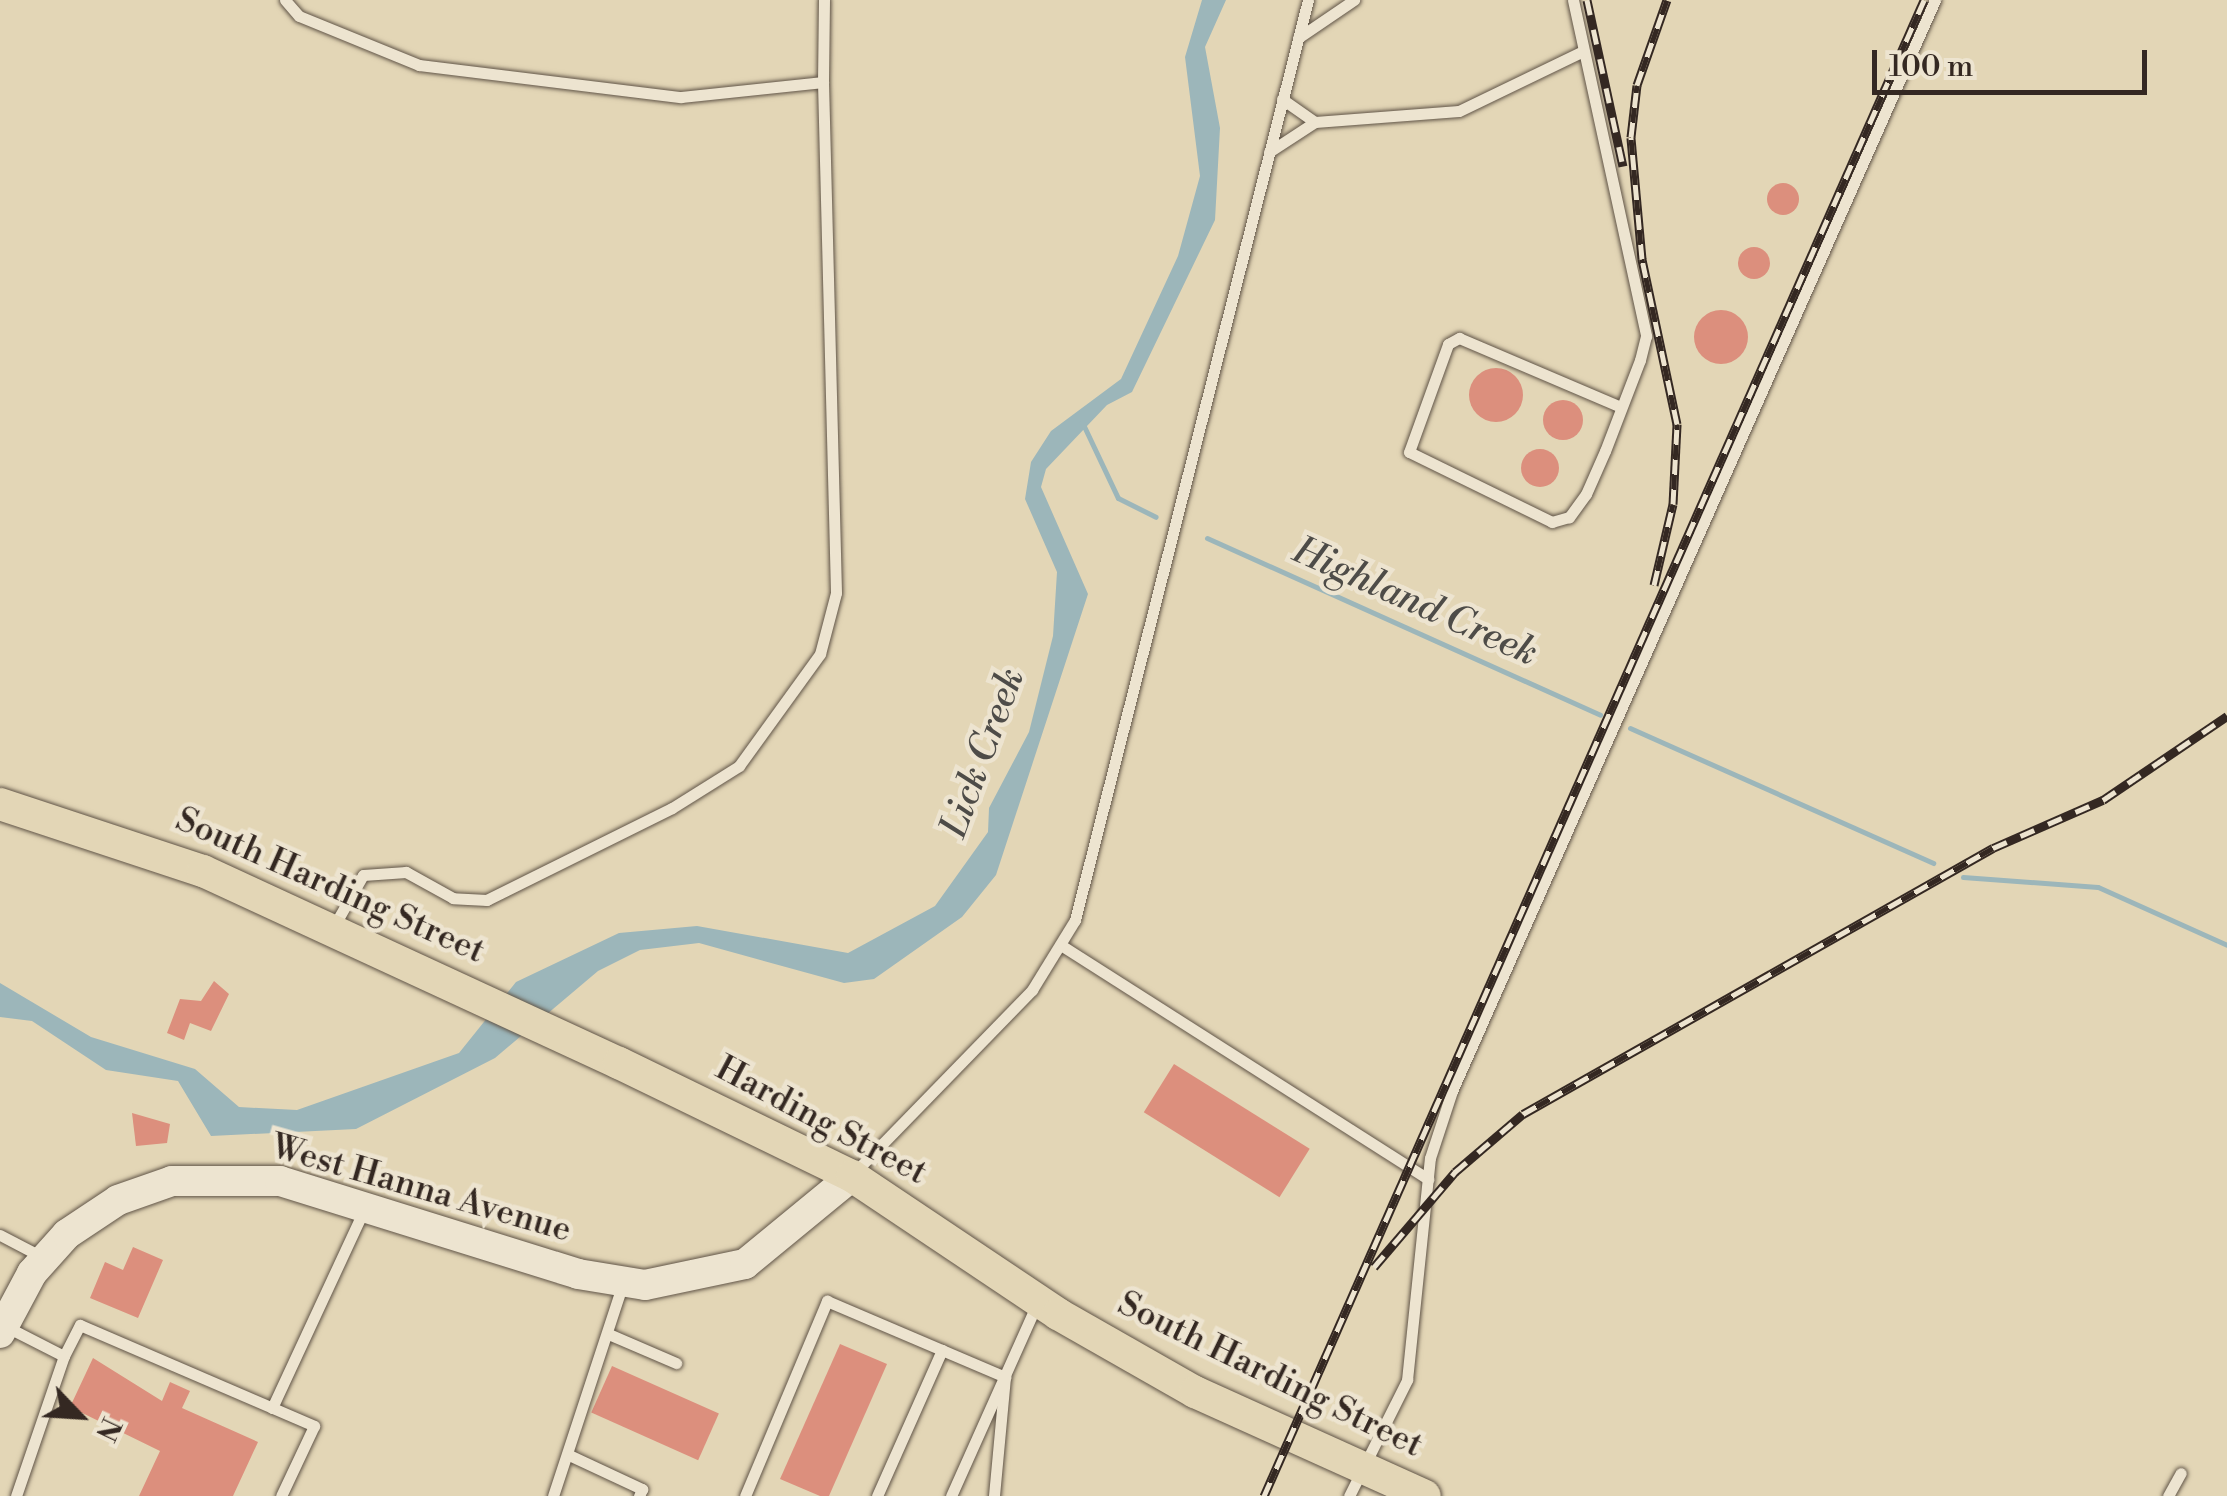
<!DOCTYPE html>
<html>
<head>
<meta charset="utf-8">
<style>
  body { margin:0 }
  #map { position:relative; width:2227px; height:1496px; overflow:hidden; background:#e3d6b6; font-family:"Libre Bodoni",serif }
  div>[style] { position:absolute }
  .water>* { inset:0; background:#9cb6ba }
  .stream>* { height:5px; margin:-2.5px; padding:0 2.5px; transform-origin:2.5px; border-radius:2.5px; background:#9cb6ba }
  .building>* { inset:0; background:#dc8f7d; transform-origin:0 0 }
  .round { border-radius:50% }
  .roads { filter:drop-shadow(0 0 2px #605447) drop-shadow(0 0 2px #605447) }
  .service>* { height:11px; margin:-5.5px; padding:0 5.5px; transform-origin:5.5px; border-radius:5.5px; background:#ede4d0 }
  .secondary>* { height:30px; margin:-15px; padding:0 15px; transform-origin:15px; border-radius:15px; background:#ede4d0 }
  .primary>* { height:32px; margin:-16px; padding:0 16px; transform-origin:16px; border-radius:16px; background:#e3d6b6 }
  .rail>* { height:9px; margin-top:-4.5px; transform-origin:0; background:repeating-linear-gradient(90deg,#ede4d0 0 15px,#342822 0 30px); box-sizing:border-box; border-block:2px solid #342822 }
  span { translate:-50% -50%; white-space:nowrap; text-align:center; line-height:1.15; -webkit-text-stroke:9px #ede4d0; paint-order:stroke }
  .street-label { font-size:35px; color:#342822 }
  .water-label { font-size:38px; color:#4e4c48; font-style:italic }
  .north { position:absolute; left:30px; top:1366px; width:100px; height:100px; -webkit-text-stroke:8px #ede4d0; paint-order:stroke; rotate:115deg; font-size:28px; font-weight:700; line-height:40px; text-align:center; color:#342822 }
  .north::after { content:''; display:block; margin:auto; width:35px; height:45px; background:#342822; clip-path:polygon(50% 0,100% 100%,50% 72%,0 100%) }
  .scale { position:absolute; left:1872px; top:50px; width:275px; height:45px; box-sizing:border-box; border:5px solid #342822; border-top:0; padding-left:12px; font-size:30px; line-height:35px; white-space:nowrap; color:#342822; -webkit-text-stroke:8px #ede4d0; paint-order:stroke }
</style>
</head>
<body>
<div id="map">
  <div class="water">
    <i style="clip-path:polygon(1202px 0,1226px 0,1205px 47px,1220px 128px,1215px 220px,1132px 392px,1107px 405px,1046px 469px,1041px 487px,1088px 594px,996px 875px,962px 917px,874px 979px,844px 983px,699px 943px,640px 950px,598px 971px,495px 1058px,356px 1129px,211px 1136px,178px 1081px,106px 1070px,32px 1021px,0 1017px,0 983px,91px 1037px,195px 1069px,239px 1107px,297px 1110px,459px 1053px,516px 982px,619px 933px,697px 926px,848px 953px,935px 906px,988px 832px,989px 808px,1029px 732px,1053px 636px,1057px 572px,1025px 499px,1031px 462px,1051px 431px,1121px 379px,1178px 256px,1200px 176px,1185px 57px)"></i>
  </div>
  <div class="stream">
    <i style="left:1082px;top:422px;width:84px;rotate:64.7deg"></i>
    <i style="left:1118px;top:498px;width:42px;rotate:26.6deg"></i>
    <i style="left:1207px;top:538px;width:431px;rotate:24.2deg"></i>
    <i style="left:1630px;top:728px;width:332px;rotate:24deg"></i>
    <i style="left:1963px;top:877px;width:135px;rotate:4.2deg"></i>
    <i style="left:2098px;top:887px;width:141px;rotate:24.2deg"></i>
  </div>
  <div class="building">
    <i class="round" style="left:1767px;top:183px;width:32px;height:32px"></i>
    <i class="round" style="left:1738px;top:247px;width:32px;height:32px"></i>
    <i class="round" style="left:1694px;top:310px;width:54px;height:54px"></i>
    <i class="round" style="left:1469px;top:368px;width:54px;height:54px"></i>
    <i class="round" style="left:1543px;top:400px;width:40px;height:40px"></i>
    <i class="round" style="left:1521px;top:449px;width:38px;height:38px"></i>
    <i style="clip-path:polygon(214px 981px,229px 994px,211px 1031px,190px 1023px,184px 1040px,167px 1033px,180px 999px,201px 1001px)"></i>
    <i style="left:1174px;top:1064px;width:160px;height:57px;rotate:32deg"></i>
    <i style="clip-path:polygon(132px 1113px,170px 1124px,167px 1143px,136px 1146px)"></i>
    <i style="clip-path:polygon(133px 1247px,163px 1260px,138px 1318px,90px 1298px,105px 1262px,123px 1270px)"></i>
    <i style="clip-path:polygon(840px 1344px,887px 1364px,829px 1496px,820px 1496px,780px 1479px)"></i>
    <i style="clip-path:polygon(93px 1358px,162px 1401px,170px 1382px,190px 1391px,182px 1408px,258px 1442px,233px 1496px,139px 1496px,160px 1451px,70px 1407px)"></i>
    <i style="left:612px;top:1366px;width:117px;height:51px;rotate:24deg"></i>
  </div>
  <div class="roads">
    <div class="service">
      <i style="left:285px;top:0;width:21px;rotate:49deg"></i>
      <i style="left:299px;top:16px;width:130px;rotate:22.2deg"></i>
      <i style="left:419px;top:65px;width:264px;rotate:7deg"></i>
      <i style="left:681px;top:97px;width:143px;rotate:-6deg"></i>
      <i style="left:823px;top:82px;width:511px;rotate:88.54deg"></i>
      <i style="left:836px;top:593px;width:63px;rotate:104.7deg"></i>
      <i style="left:820px;top:654px;width:138px;rotate:125.9deg"></i>
      <i style="left:739px;top:766px;width:79px;rotate:147.9deg"></i>
      <i style="left:672px;top:808px;width:207px;rotate:153.6deg"></i>
      <i style="left:487px;top:900px;width:34px;rotate:-177deg"></i>
      <i style="left:453px;top:898px;width:54px;rotate:-151deg"></i>
      <i style="left:406px;top:872px;width:43px;rotate:176deg"></i>
      <i style="left:363px;top:875px;width:59px;rotate:119.6deg"></i>
      <i style="left:1573px;top:0;width:344px;rotate:77.7deg"></i>
      <i style="left:1646px;top:336px;width:25px;rotate:104deg"></i>
      <i style="left:1640px;top:360px;width:97px;rotate:111deg"></i>
      <i style="left:1605px;top:451px;width:47px;rotate:113.8deg"></i>
      <i style="left:1586px;top:494px;width:29px;rotate:126deg"></i>
      <i style="left:1569px;top:517px;width:18px;rotate:164deg"></i>
      <i style="left:1552px;top:522px;width:159px;rotate:-153.9deg"></i>
      <i style="left:1409px;top:452px;width:115px;rotate:-70.1deg"></i>
      <i style="left:1448px;top:344px;width:13px;rotate:-29deg"></i>
      <i style="left:1459px;top:338px;width:176px;rotate:23.1deg"></i>
      <i style="left:1298px;top:38px;width:68px;rotate:-34.2deg"></i>
      <i style="left:823px;top:82px;width:82px;rotate:-89.3deg"></i>
      <i style="left:1282px;top:99px;width:40px;rotate:34.9deg"></i>
      <i style="left:1269px;top:152px;width:55px;rotate:-33.1deg"></i>
      <i style="left:1315px;top:122px;width:144px;rotate:-4.4deg"></i>
      <i style="left:1459px;top:111px;width:138px;rotate:-25.8deg"></i>
      <i style="left:1064px;top:947px;width:432px;rotate:32.5deg"></i>
      <i style="left:855px;top:1172px;width:254px;rotate:-45.8deg"></i>
      <i style="left:1032px;top:990px;width:82px;rotate:-58.4deg"></i>
      <i style="left:1075px;top:920px;width:949px;rotate:-75.79deg"></i>
      <i style="left:0;top:1235px;width:50px;rotate:27.6deg"></i>
      <i style="left:7px;top:1327px;width:64px;rotate:27deg"></i>
      <i style="left:64px;top:1356px;width:35px;rotate:-63deg"></i>
      <i style="left:80px;top:1325px;width:255px;rotate:23.3deg"></i>
      <i style="left:314px;top:1426px;width:77px;rotate:115.2deg"></i>
      <i style="left:611px;top:1335px;width:71px;rotate:23.3deg"></i>
      <i style="left:272px;top:1408px;width:218px;rotate:-65.1deg"></i>
      <i style="left:569px;top:1455px;width:81px;rotate:25deg"></i>
      <i style="left:642px;top:1489px;width:8px;rotate:113deg"></i>
      <i style="left:16px;top:1496px;width:148px;rotate:-71.1deg"></i>
      <i style="left:553px;top:1496px;width:224px;rotate:-71.8deg"></i>
      <i style="left:745px;top:1496px;width:212px;rotate:-67.2deg"></i>
      <i style="left:827px;top:1301px;width:194px;rotate:23.1deg"></i>
      <i style="left:1005px;top:1377px;width:120px;rotate:95.3deg"></i>
      <i style="left:877px;top:1496px;width:160px;rotate:-66deg"></i>
      <i style="left:951px;top:1496px;width:210px;rotate:-65.9deg"></i>
      <i style="left:1349px;top:1496px;width:130px;rotate:-63.4deg"></i>
      <i style="left:1407px;top:1380px;width:223px;rotate:-84.1deg"></i>
      <i style="left:1430px;top:1158px;width:71px;rotate:-71.8deg"></i>
      <i style="left:1452px;top:1091px;width:1193px;rotate:-66.12deg"></i>
      <i style="left:2168px;top:1496px;width:26px;rotate:-61deg"></i>
    </div>
    <div class="secondary">
      <i style="left:0;top:1333px;width:68px;rotate:-61.9deg"></i>
      <i style="left:32px;top:1273px;width:52px;rotate:-48.1deg"></i>
      <i style="left:67px;top:1234px;width:61px;rotate:-33.7deg"></i>
      <i style="left:118px;top:1200px;width:57px;rotate:-19.4deg"></i>
      <i style="left:172px;top:1181px;width:108px"></i>
      <i style="left:280px;top:1181px;width:312px;rotate:17.3deg"></i>
      <i style="left:578px;top:1274px;width:68px;rotate:9.3deg"></i>
      <i style="left:645px;top:1285px;width:102px;rotate:-11.9deg"></i>
      <i style="left:745px;top:1264px;width:139px;rotate:-39.4deg"></i>
    </div>
    <div class="primary">
      <i style="left:0;top:804px;width:214px;rotate:18.3deg"></i>
      <i style="left:203px;top:871px;width:458px;rotate:24.8deg"></i>
      <i style="left:619px;top:1063px;width:259px;rotate:25.9deg"></i>
      <i style="left:852px;top:1176px;width:248px;rotate:33.8deg"></i>
      <i style="left:1058px;top:1314px;width:158px;rotate:29.7deg"></i>
      <i style="left:1195px;top:1392px;width:252px;rotate:24.3deg"></i>
    </div>
  </div>
  <div class="rail">
    <i style="left:1587px;top:0;width:170px;rotate:77.8deg"></i>
    <i style="left:1654px;top:585px;width:83px;rotate:-76.8deg"></i>
    <i style="left:1673px;top:504px;width:80px;rotate:-87.1deg"></i>
    <i style="left:1677px;top:424px;width:169px;rotate:-102deg"></i>
    <i style="left:1642px;top:259px;width:122px;rotate:-95.2deg"></i>
    <i style="left:1631px;top:137px;width:52px;rotate:-83.4deg"></i>
    <i style="left:1637px;top:85px;width:90px;rotate:-70.6deg"></i>
    <i style="left:1374px;top:1267px;width:125px;rotate:-49.5deg"></i>
    <i style="left:1455px;top:1172px;width:89px;rotate:-40.5deg"></i>
    <i style="left:1523px;top:1114px;width:540px;rotate:-29.51deg"></i>
    <i style="left:1993px;top:848px;width:120px;rotate:-23.6deg"></i>
    <i style="left:2103px;top:800px;width:150px;rotate:-34.1deg"></i>
    <i style="left:1264px;top:1496px;width:1635px;rotate:-66.19deg"></i>
  </div>
  <div class="street-label">
    <span style="left:330px;top:886px;rotate:24deg">South Harding Street</span>
    <span style="left:821px;top:1121px;rotate:28deg">Harding Street</span>
    <span style="left:421px;top:1189px;rotate:16deg">West Hanna Avenue</span>
    <span style="left:1270px;top:1375px;rotate:26deg">South Harding Street</span>
  </div>
  <div class="water-label">
    <span style="left:1415px;top:602px;rotate:24deg">Highland Creek</span>
    <span style="left:983px;top:753px;rotate:-70deg">Lick Creek</span>
  </div>
  <div class="north">N</div>
  <div class="scale">100 m</div>
</div>
</body>
</html>
